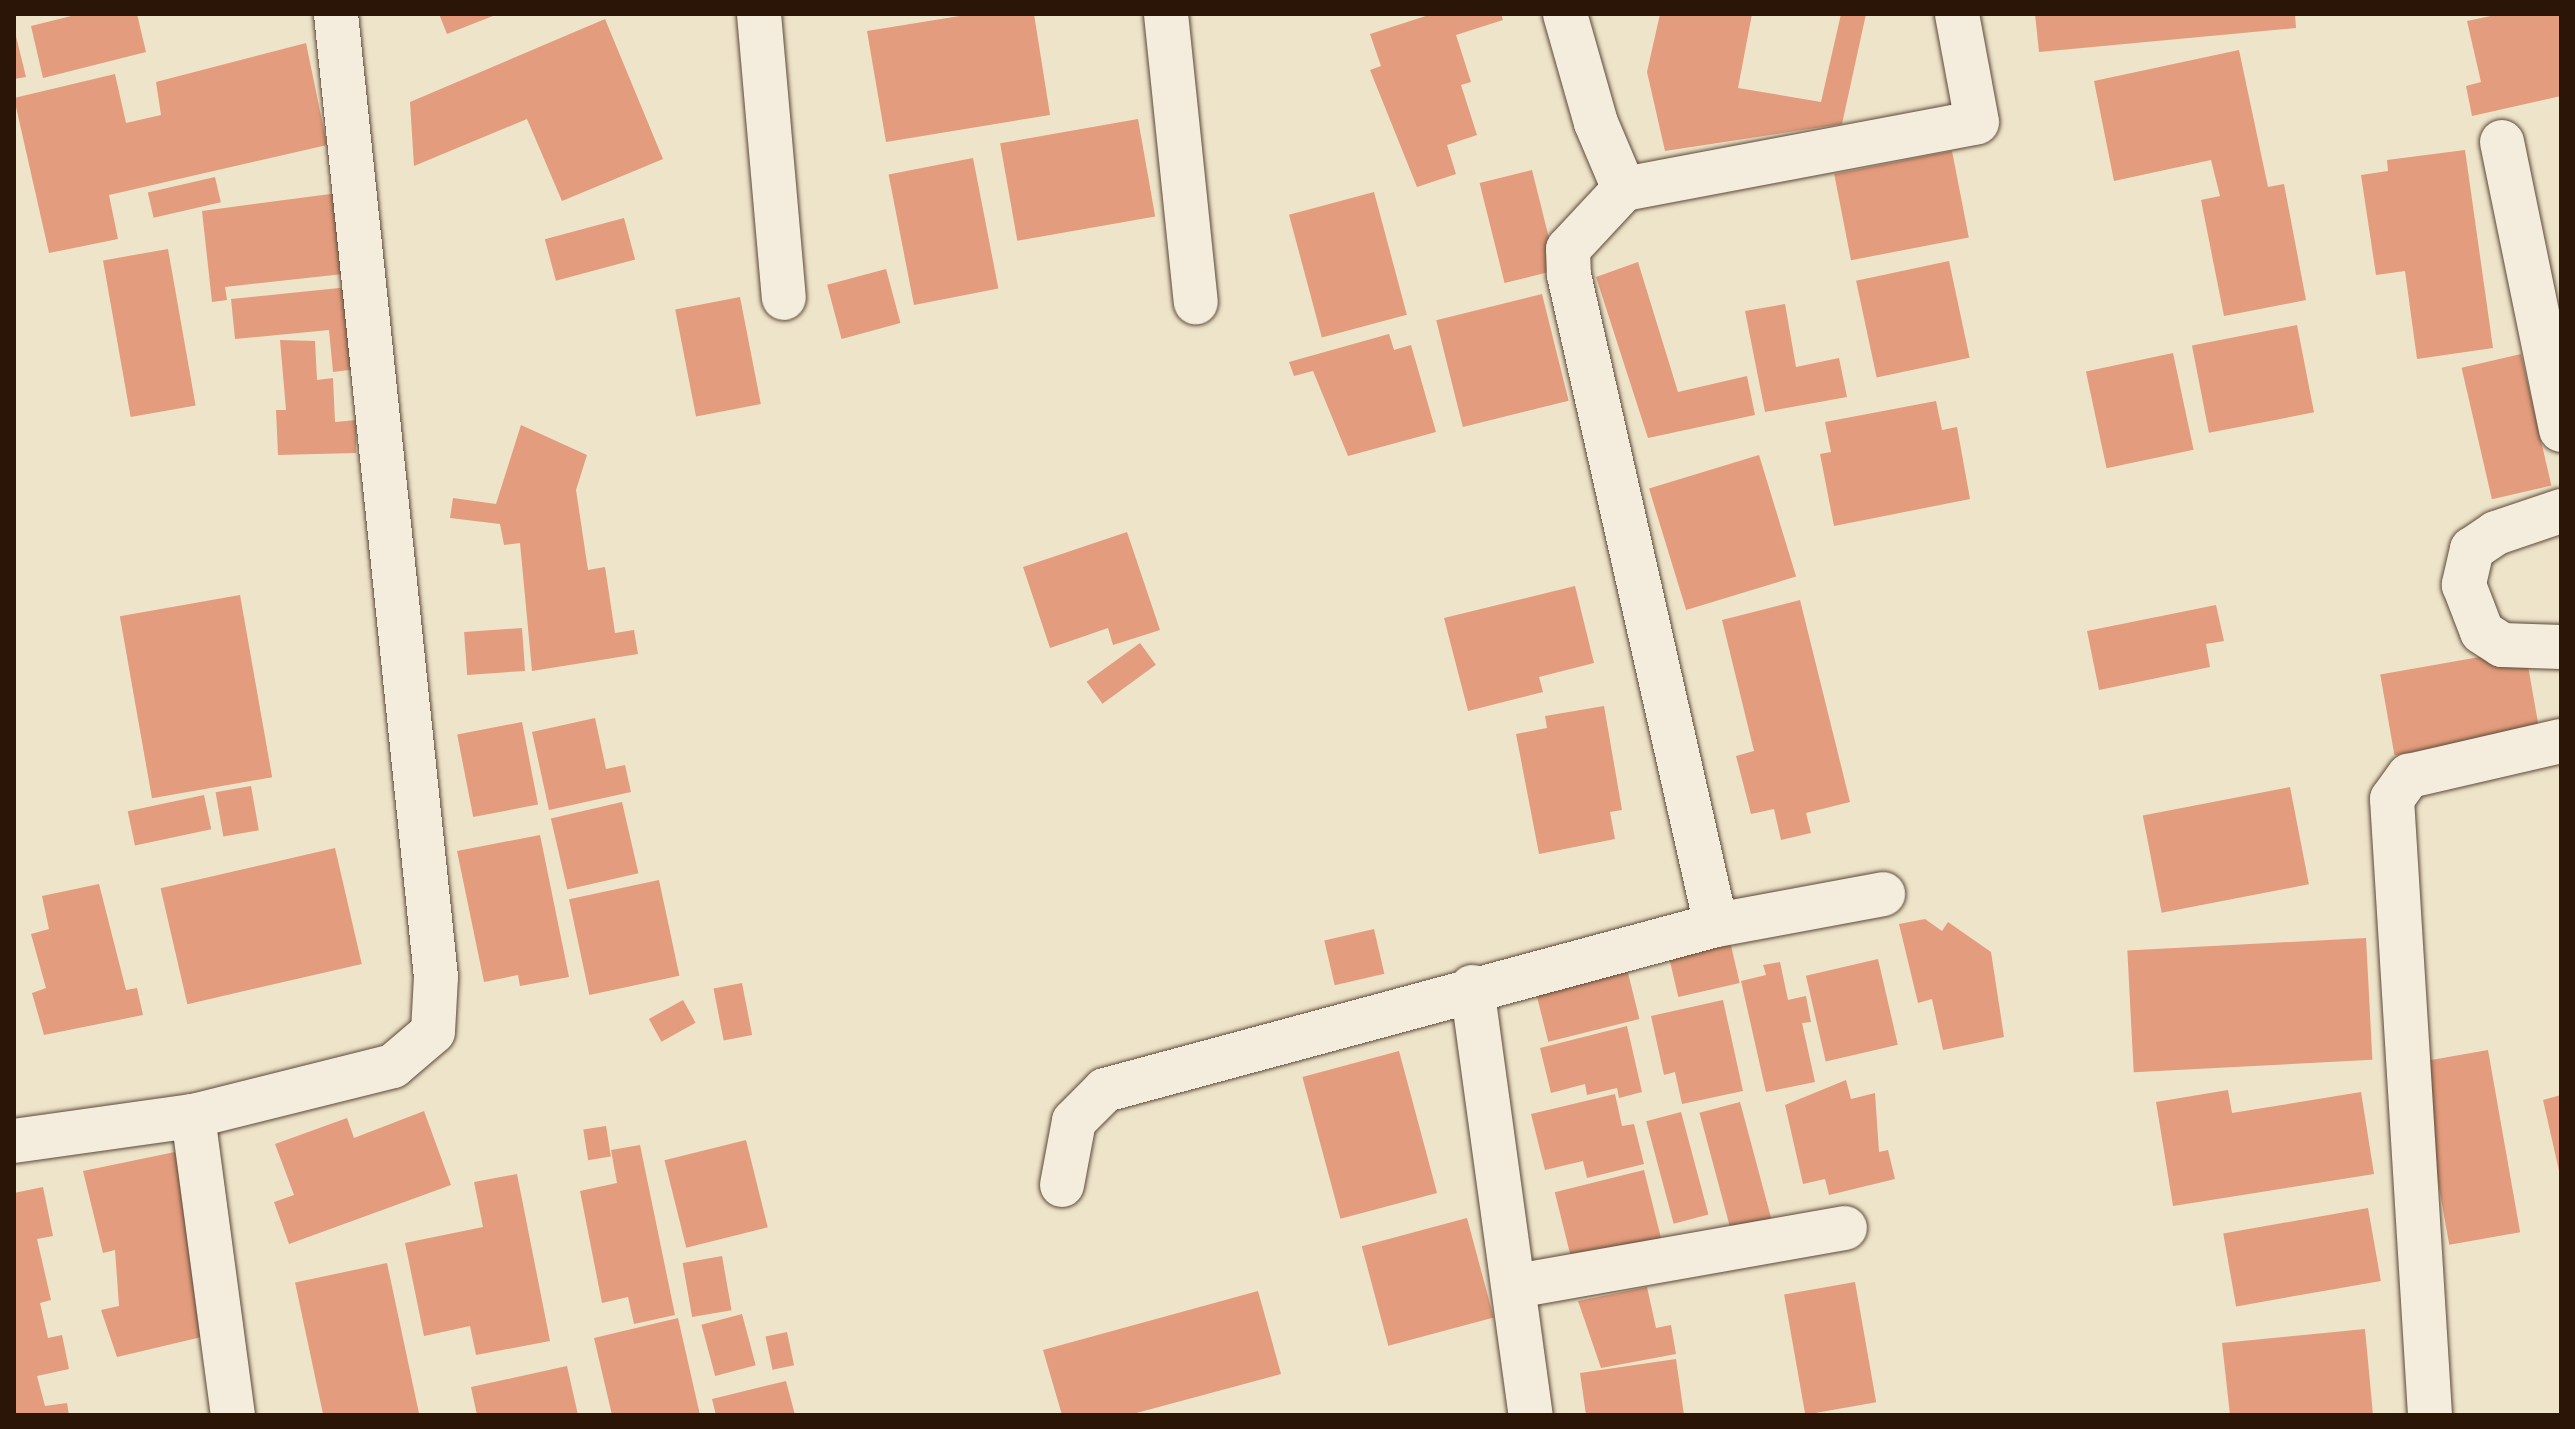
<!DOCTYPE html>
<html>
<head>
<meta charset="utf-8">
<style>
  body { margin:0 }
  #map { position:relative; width:2575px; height:1429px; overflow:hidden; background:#eee4ca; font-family:"Gentium Book Plus",serif }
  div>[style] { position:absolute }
  .building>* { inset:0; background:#e39c7d; transform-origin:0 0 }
  .roads { filter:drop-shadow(0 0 2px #5c4938) drop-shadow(0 0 2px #5c4938) }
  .minor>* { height:44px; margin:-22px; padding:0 22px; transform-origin:22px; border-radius:22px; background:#f4eddd }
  span { translate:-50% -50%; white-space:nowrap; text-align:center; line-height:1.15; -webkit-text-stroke:6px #f4eddd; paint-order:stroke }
  .frame { position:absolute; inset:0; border:16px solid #2b1507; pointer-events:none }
</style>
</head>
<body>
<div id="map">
  <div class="building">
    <i style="clip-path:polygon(79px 14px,137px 14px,146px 52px,43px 78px,31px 26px)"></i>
    <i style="clip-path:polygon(439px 14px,498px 14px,447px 34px)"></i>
    <i style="clip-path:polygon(972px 14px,1034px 14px,1050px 115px,886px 142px,867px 31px)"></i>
    <i style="clip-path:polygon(1432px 14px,1501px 14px,1503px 20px,1456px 35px,1471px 82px,1461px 85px,1477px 135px,1447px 145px,1456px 174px,1417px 187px,1370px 70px,1381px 66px,1370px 34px)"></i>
    <i style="clip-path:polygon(1660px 14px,1752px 14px,1738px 88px,1821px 102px,1841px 14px,1866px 14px,1842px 124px,1665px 151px,1647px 72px)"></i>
    <i style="clip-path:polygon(2035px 14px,2295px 14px,2296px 28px,2039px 52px)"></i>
    <i style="clip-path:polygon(2500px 14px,2561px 14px,2561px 96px,2472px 116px,2466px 86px,2481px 82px,2467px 21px)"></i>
    <i style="clip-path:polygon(605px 19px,663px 159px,562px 201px,527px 119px,414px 166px,410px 102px)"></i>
    <i style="clip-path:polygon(14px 28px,26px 77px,14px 79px)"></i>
    <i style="clip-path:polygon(306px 43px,327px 145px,109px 195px,118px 239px,49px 253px,14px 98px,115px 74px,126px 123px,161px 115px,156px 82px)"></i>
    <i style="clip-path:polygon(2239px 50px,2268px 187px,2284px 184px,2306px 300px,2224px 316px,2201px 200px,2220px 196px,2211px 160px,2114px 181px,2094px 81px)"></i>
    <i style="left:1138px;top:119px;width:99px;height:140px;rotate:80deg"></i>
    <i style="clip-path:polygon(2465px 150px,2493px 348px,2417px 359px,2405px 271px,2376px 275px,2361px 175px,2388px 171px,2387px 160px)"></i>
    <i style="left:1952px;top:151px;width:88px;height:120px;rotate:79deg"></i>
    <i style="left:973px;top:158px;width:133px;height:86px;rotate:79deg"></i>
    <i style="left:1532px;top:170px;width:103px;height:54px;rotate:76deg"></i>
    <i style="left:215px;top:177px;width:26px;height:69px;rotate:77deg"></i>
    <i style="left:1374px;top:192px;width:127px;height:88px;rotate:75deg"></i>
    <i style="clip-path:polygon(338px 193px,343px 274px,225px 287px,227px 300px,212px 302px,202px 211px)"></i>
    <i style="left:624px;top:218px;width:43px;height:82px;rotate:75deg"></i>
    <i style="left:168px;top:249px;width:159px;height:66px;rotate:80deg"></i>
    <i style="left:1949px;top:261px;width:99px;height:95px;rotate:78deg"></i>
    <i style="clip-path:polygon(1638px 262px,1678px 392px,1747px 376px,1755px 415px,1648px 438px,1596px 277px)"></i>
    <i style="left:886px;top:269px;width:56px;height:61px;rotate:75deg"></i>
    <i style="clip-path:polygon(349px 287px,357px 369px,333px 372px,329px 330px,235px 339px,231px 299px)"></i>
    <i style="left:1542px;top:294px;width:110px;height:109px;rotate:76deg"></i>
    <i style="left:740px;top:297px;width:109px;height:66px;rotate:79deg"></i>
    <i style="clip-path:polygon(1785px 304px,1796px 367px,1839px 358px,1847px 397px,1765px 412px,1745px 311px)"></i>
    <i style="left:2297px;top:325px;width:89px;height:107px;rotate:79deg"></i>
    <i style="clip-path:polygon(1389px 334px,1394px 350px,1411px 345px,1436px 432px,1348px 456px,1313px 371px,1294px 376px,1289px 362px)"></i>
    <i style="clip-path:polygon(280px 340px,315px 341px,317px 380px,333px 378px,335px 422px,356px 420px,356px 453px,278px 455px,276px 410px,286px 410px)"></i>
    <i style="left:2173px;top:353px;width:99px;height:89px;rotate:78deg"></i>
    <i style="left:2521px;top:354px;width:135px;height:61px;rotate:77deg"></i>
    <i style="clip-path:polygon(1936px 401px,1942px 430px,1957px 427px,1970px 499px,1834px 526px,1820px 454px,1831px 452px,1825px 422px)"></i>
    <i style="clip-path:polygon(521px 425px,587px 455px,576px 490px,588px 570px,605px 567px,615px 633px,634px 630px,638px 654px,532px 671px,520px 543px,504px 545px,500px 524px,450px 518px,453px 498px,496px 504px)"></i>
    <i style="left:1759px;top:455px;width:127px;height:115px;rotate:73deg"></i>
    <i style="clip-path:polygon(1127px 532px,1160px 630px,1113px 645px,1108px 628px,1050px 648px,1023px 567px)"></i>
    <i style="clip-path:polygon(1575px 586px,1594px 663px,1539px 677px,1543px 692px,1468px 711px,1444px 618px)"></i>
    <i style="left:240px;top:595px;width:185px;height:122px;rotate:80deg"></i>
    <i style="clip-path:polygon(1800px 600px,1850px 802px,1806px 813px,1811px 833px,1781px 840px,1774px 809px,1751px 814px,1736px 756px,1754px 751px,1722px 620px)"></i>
    <i style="clip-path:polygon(2216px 605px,2224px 641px,2206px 644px,2210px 667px,2099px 690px,2087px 631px)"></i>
    <i style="left:522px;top:628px;width:43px;height:58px;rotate:86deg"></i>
    <i style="left:1140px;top:643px;width:27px;height:66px;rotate:54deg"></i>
    <i style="left:2525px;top:649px;width:82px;height:147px;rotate:80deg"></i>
    <i style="clip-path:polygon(1604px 706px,1622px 810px,1610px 812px,1615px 839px,1539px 854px,1516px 734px,1547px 728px,1545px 716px)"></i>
    <i style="clip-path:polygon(595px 718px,606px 769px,625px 765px,631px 792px,549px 810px,532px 732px)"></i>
    <i style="left:522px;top:722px;width:84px;height:66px;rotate:79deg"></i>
    <i style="left:251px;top:786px;width:45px;height:36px;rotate:80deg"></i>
    <i style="left:2290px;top:787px;width:99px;height:150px;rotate:79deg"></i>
    <i style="left:204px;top:795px;width:35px;height:78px;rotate:78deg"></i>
    <i style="left:622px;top:802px;width:73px;height:73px;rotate:77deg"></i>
    <i style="clip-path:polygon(540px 835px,569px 977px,520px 986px,518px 975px,484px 982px,457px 851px)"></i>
    <i style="left:335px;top:848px;width:119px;height:179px;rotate:77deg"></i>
    <i style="left:659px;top:880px;width:98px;height:92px;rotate:78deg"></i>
    <i style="clip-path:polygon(99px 884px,126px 990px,137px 988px,143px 1015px,44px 1035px,32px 993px,46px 988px,31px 934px,49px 929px,42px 896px)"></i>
    <i style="clip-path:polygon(1925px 919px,1942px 931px,1948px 922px,1991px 952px,2004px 1037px,1943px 1050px,1932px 999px,1918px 1003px,1899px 924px)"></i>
    <i style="left:1374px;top:929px;width:46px;height:51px;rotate:77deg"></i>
    <i style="left:2366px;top:938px;width:122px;height:239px;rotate:87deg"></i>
    <i style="left:1730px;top:941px;width:43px;height:63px;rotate:77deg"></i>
    <i style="left:1623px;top:953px;width:68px;height:94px;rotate:76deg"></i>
    <i style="left:1878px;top:959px;width:88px;height:74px;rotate:77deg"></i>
    <i style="clip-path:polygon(1780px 962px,1788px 1000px,1806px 996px,1811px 1022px,1802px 1023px,1815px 1082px,1766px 1092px,1741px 981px,1766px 975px,1763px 965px)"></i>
    <i style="left:742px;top:983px;width:53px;height:29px;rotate:79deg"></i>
    <i style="left:683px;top:1000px;width:26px;height:39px;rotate:61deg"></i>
    <i style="clip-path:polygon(1723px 1000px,1743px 1091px,1682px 1104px,1675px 1072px,1664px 1075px,1651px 1016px)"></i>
    <i style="clip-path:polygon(1627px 1026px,1642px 1092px,1619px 1098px,1617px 1088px,1587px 1095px,1585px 1084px,1551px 1093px,1540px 1048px)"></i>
    <i style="left:2488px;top:1050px;width:185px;height:72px;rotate:80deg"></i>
    <i style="left:1399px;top:1051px;width:147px;height:100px;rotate:75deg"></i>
    <i style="clip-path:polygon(1846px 1080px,1851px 1099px,1875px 1093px,1879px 1152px,1888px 1150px,1895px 1179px,1829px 1195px,1825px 1179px,1803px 1184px,1785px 1105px)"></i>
    <i style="clip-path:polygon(2228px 1090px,2232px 1113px,2361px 1092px,2374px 1174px,2173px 1206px,2156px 1102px)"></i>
    <i style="clip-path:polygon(1615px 1094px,1622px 1126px,1634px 1124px,1644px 1164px,1587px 1178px,1583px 1161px,1545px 1170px,1531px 1114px)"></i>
    <i style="clip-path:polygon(2561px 1095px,2561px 1175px,2560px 1175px,2543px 1100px)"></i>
    <i style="left:1740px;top:1102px;width:139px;height:42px;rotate:75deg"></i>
    <i style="clip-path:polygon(424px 1111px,451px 1185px,289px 1244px,274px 1202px,294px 1195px,275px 1144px,347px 1118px,354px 1138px)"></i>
    <i style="left:1681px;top:1112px;width:106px;height:36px;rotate:75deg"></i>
    <i style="left:606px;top:1126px;width:31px;height:23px;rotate:81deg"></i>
    <i style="left:746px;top:1140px;width:90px;height:84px;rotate:76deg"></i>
    <i style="clip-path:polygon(640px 1145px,675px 1315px,634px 1324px,628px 1297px,602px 1303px,580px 1191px,617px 1183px,611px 1150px)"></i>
    <i style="clip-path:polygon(175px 1152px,210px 1335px,117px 1357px,101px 1310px,119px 1306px,115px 1250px,103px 1253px,83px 1171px)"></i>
    <i style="left:1644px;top:1170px;width:72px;height:92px;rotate:76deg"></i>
    <i style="clip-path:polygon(517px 1174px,550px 1341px,476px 1355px,470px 1326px,424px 1336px,405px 1243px,483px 1227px,474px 1182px)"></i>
    <i style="clip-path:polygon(43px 1187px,53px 1236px,37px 1239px,51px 1300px,40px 1303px,48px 1338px,62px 1335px,69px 1369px,37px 1376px,45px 1406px,67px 1403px,69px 1415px,14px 1415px,14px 1193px)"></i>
    <i style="left:2368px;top:1208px;width:74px;height:147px;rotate:80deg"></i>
    <i style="left:1467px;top:1218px;width:103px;height:109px;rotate:75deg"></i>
    <i style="left:722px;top:1256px;width:55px;height:40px;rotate:80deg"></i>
    <i style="left:387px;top:1263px;width:155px;height:94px;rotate:78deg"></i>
    <i style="left:1855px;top:1282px;width:122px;height:72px;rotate:80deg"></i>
    <i style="clip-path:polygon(1647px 1287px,1656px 1328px,1671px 1325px,1676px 1354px,1601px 1368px,1578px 1301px)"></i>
    <i style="clip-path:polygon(1258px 1291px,1281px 1374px,1129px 1415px,1062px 1415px,1043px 1350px)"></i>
    <i style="left:742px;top:1314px;width:53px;height:42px;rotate:75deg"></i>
    <i style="clip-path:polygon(678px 1318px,700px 1415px,612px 1415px,594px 1338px)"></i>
    <i style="clip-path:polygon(2365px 1329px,2373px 1415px,2230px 1415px,2222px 1343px)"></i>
    <i style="left:787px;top:1332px;width:34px;height:22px;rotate:78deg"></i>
    <i style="clip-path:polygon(1676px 1359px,1684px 1415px,1586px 1415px,1580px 1373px)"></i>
    <i style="clip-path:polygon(567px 1366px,578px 1415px,477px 1415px,471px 1387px)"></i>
    <i style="clip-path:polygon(786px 1381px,795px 1415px,716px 1415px,712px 1399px)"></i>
  </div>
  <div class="roads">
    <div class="minor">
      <i style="left:759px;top:14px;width:285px;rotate:85deg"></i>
      <i style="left:1166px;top:14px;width:290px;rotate:84.1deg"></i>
      <i style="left:1565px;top:14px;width:113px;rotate:74.1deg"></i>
      <i style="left:1596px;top:123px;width:72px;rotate:67deg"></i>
      <i style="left:1624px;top:189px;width:82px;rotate:133deg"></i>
      <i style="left:1568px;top:249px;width:26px;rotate:88deg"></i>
      <i style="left:1569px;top:275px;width:666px;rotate:77.26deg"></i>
      <i style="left:2502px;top:142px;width:294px;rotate:78.4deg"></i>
      <i style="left:1624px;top:189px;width:359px;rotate:-10.7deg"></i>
      <i style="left:1977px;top:122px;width:110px;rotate:-100.5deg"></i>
      <i style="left:2561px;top:511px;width:69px;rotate:161.3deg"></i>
      <i style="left:2496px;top:533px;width:29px;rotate:146deg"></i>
      <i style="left:2472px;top:549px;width:37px;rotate:103deg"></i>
      <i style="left:2464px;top:585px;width:50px;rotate:69deg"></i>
      <i style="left:2482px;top:632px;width:24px;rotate:33deg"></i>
      <i style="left:2502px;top:645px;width:59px;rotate:1.9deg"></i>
      <i style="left:1472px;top:987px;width:432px;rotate:82.2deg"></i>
      <i style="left:193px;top:1116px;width:302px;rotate:82.4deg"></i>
      <i style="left:14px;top:1141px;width:181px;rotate:-8deg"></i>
      <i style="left:193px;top:1116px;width:206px;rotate:-14deg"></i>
      <i style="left:393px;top:1066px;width:52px;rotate:-40.4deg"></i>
      <i style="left:433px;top:1032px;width:55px;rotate:-86.9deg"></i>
      <i style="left:436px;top:977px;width:968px;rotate:-95.93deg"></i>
      <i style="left:1062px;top:1185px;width:65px;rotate:-79.4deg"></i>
      <i style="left:1074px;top:1121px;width:44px;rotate:-45deg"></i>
      <i style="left:1105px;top:1090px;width:633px;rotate:-15.11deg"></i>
      <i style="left:1716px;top:925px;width:170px;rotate:-10.5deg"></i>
      <i style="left:1516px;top:1286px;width:334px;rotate:-10deg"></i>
      <i style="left:2430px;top:1415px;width:617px;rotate:-93.53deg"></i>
      <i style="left:2392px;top:799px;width:29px;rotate:-54deg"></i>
      <i style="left:2409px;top:776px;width:156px;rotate:-13deg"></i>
    </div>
  </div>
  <div class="frame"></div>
</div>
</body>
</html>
